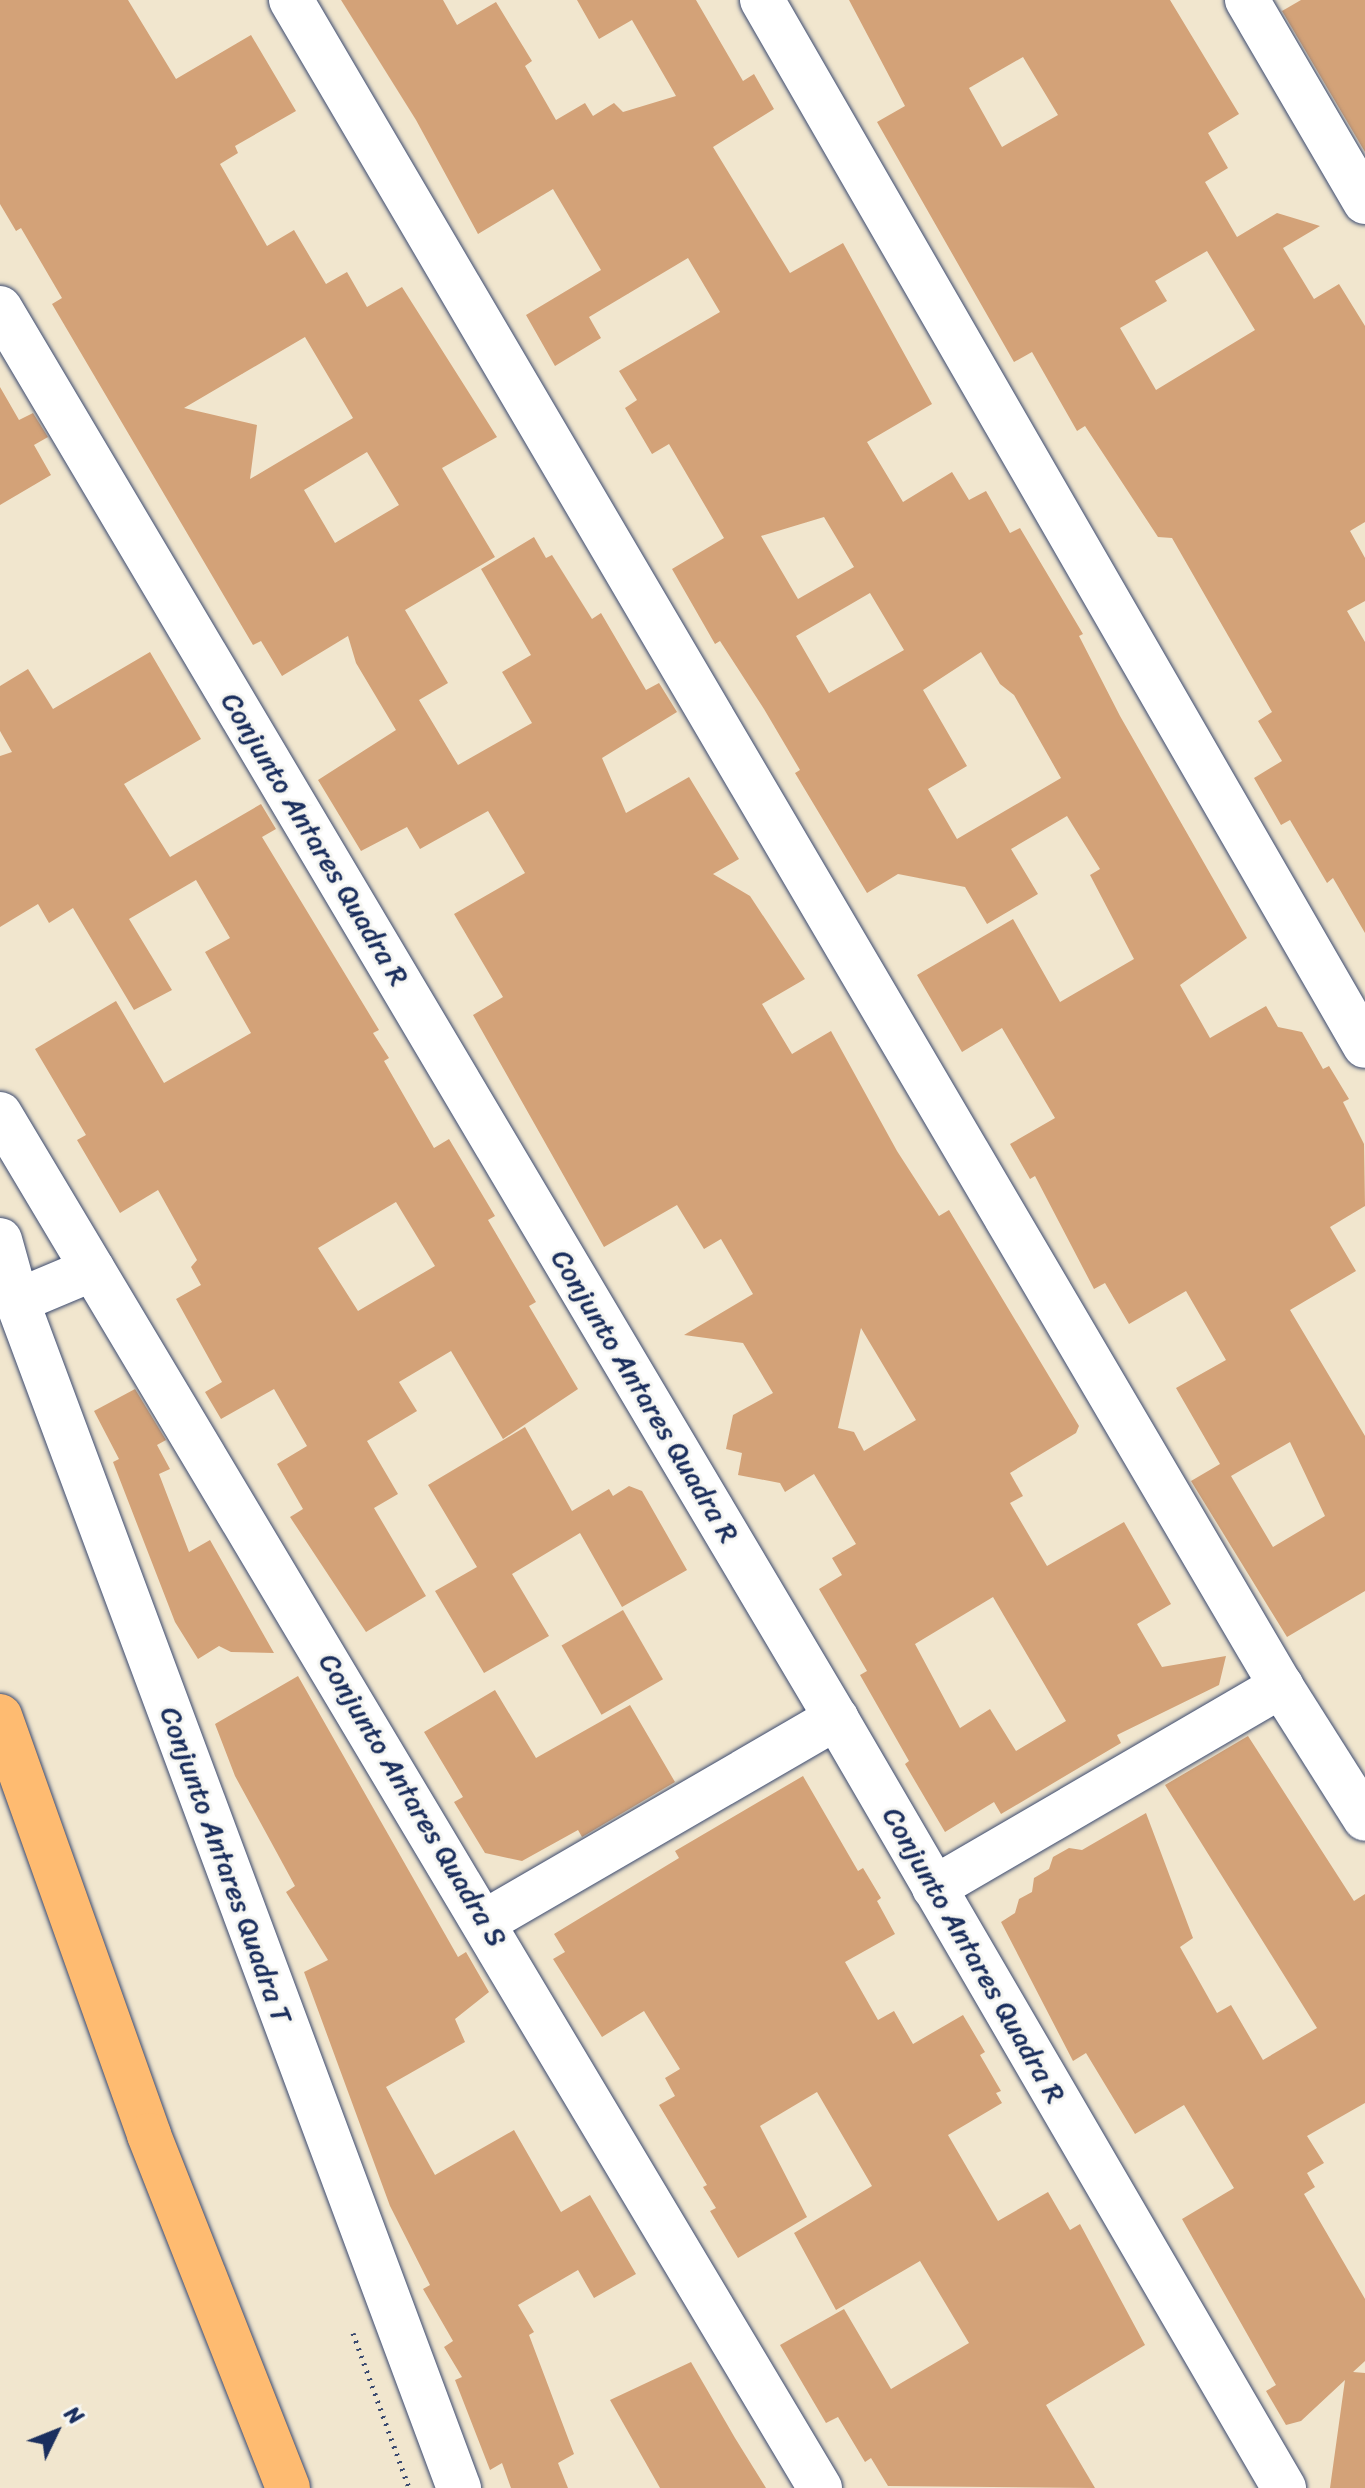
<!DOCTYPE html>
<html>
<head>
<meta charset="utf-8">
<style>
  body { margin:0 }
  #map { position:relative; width:1365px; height:2488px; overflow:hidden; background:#f1e6ce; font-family:Sriracha,sans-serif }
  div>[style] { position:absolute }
  .building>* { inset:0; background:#d3a278; transform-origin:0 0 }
  .path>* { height:5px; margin-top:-2.5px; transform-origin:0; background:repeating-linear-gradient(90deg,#3b4a6f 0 2px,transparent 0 8px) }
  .roads { filter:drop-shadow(0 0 2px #3b4a6f) drop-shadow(0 0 2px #3b4a6f) }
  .minor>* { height:44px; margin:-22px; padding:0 22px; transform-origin:22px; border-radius:22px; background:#fff }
  .major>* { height:44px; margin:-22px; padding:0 22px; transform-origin:22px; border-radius:22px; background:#febb71 }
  span { translate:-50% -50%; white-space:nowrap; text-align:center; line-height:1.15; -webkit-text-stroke:6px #f6f6f2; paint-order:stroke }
  .street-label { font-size:28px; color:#1b2f5e }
  .north { position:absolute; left:16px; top:2392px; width:80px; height:80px; -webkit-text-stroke:6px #f6f6f2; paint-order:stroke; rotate:47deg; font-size:22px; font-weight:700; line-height:32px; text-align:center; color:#1b2f5e }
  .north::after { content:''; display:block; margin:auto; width:28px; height:36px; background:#1b2f5e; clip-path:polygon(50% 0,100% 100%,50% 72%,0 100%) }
</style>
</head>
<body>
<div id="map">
  <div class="building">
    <i style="clip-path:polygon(evenodd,0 0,128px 0,176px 79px,251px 35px,296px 111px,235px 146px,238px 153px,220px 164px,267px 246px,294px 230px,326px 284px,347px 272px,367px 307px,402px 287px,497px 437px,442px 468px,495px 557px,405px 610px,448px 683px,419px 700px,458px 765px,532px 723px,502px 672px,531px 655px,481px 569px,534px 537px,546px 558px,552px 555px,592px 619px,601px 613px,646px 690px,659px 683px,677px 712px,602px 758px,626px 813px,689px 777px,739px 859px,713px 874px,750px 896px,805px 979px,762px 1004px,792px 1054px,831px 1031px,897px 1151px,939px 1216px,949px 1210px,1079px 1426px,1076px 1433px,1010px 1473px,1023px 1496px,1010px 1503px,1027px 1532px,1047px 1566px,1124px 1522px,1171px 1604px,1137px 1624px,1162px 1667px,1226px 1656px,1219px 1685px,1117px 1735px,1121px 1743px,1001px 1814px,994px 1802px,945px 1832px,905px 1764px,909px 1761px,860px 1675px,867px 1671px,819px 1589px,842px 1575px,832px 1558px,856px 1544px,814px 1474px,785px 1492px,780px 1483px,738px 1475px,742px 1453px,726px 1449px,733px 1415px,773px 1393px,743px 1343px,684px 1335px,753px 1294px,721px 1239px,704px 1249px,677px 1205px,604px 1247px,473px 1015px,503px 997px,454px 914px,525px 873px,488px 811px,420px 849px,407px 827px,361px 851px,318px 780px,396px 730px,356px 663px,348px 636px,282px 676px,261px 641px,253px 645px,52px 304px,62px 298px,21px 228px,16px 231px,0 204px,0 0,305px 337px,353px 418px,250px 479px,257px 425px,184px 408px,305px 337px,0 0,367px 452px,399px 505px,335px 543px,304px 490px,367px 452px,0 0,861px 1328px,916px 1420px,864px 1451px,854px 1432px,838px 1428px,861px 1328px,0 0,993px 1597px,1066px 1721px,1016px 1751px,990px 1709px,960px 1728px,915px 1644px,993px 1597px)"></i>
    <i style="clip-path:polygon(evenodd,341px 0,443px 0,457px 25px,496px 2px,532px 61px,525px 66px,556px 120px,585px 103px,593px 116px,614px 103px,623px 112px,676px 96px,632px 20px,599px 39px,577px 0,696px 0,743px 81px,754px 74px,774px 109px,713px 147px,790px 273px,843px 243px,932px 404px,867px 442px,903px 502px,952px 472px,969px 500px,986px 491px,1010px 533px,1020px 528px,1083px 634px,1079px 636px,1120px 716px,1247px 938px,1180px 985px,1210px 1038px,1266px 1006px,1278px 1027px,1302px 1032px,1323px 1069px,1329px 1066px,1349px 1099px,1343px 1102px,1364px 1144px,1365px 1206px,1330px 1227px,1356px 1271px,1290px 1310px,1365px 1436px,1365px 1591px,1287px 1637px,1191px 1481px,1220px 1464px,1176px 1388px,1226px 1360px,1186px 1291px,1129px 1324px,1105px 1283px,1094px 1289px,1035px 1176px,1030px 1179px,1010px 1144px,1055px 1118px,1002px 1028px,962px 1052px,917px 975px,1013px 919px,1060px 1002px,1134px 959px,1090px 875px,1100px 869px,1067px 816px,1011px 849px,1038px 894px,987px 924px,965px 887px,898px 874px,867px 893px,795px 773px,800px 770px,764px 709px,720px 641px,715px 644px,672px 569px,724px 538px,669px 444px,652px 454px,625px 408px,637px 400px,619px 371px,720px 312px,688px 258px,589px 317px,601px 338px,555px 366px,526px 315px,601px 270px,553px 189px,478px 234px,416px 120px,341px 0,824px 517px,854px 567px,798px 599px,761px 536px,824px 517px,341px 0,870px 593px,904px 650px,829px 693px,796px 636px,870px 593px,341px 0,981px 652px,1000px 684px,1014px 695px,1061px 778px,957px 839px,928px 789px,967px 766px,923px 690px,981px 652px,341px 0,1290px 1442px,1325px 1516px,1273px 1547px,1231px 1476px,1290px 1442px)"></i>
    <i style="clip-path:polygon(evenodd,849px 0,1170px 0,1239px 114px,1208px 133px,1228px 168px,1205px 182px,1237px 237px,1277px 213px,1320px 226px,1283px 248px,1314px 299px,1339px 284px,1365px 326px,1365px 522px,1350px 531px,1365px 558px,1365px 601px,1347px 611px,1365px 642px,1365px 933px,1333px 878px,1327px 883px,1290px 820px,1281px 825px,1254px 778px,1282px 761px,1258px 721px,1272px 712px,1172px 538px,1158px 537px,1085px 426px,1077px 431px,1032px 352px,1014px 362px,877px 122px,905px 106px,849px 0,1023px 57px,1058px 115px,1002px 147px,969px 88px,1023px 57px,849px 0,1207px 251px,1255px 330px,1156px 390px,1120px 328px,1167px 301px,1155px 281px,1207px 251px)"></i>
    <i style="clip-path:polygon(1301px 0,1365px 0,1365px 152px,1282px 11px)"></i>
    <i style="clip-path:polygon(0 387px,19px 420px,33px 413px,48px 437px,34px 445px,51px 475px,0 505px)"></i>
    <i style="clip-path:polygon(evenodd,150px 652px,201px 739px,124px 784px,170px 857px,261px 804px,276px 829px,262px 837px,379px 1030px,373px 1033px,389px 1058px,384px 1061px,434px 1148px,449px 1139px,495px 1216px,488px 1220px,536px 1302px,529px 1306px,578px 1389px,503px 1439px,451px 1351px,399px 1382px,417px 1411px,367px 1441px,398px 1494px,374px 1508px,426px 1596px,366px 1632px,290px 1517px,303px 1509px,277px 1464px,307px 1446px,289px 1415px,274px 1389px,221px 1419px,205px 1392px,222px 1382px,176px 1299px,201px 1285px,191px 1267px,197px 1260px,158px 1190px,120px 1213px,77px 1140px,86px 1135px,35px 1049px,116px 1001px,164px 1083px,251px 1033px,205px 952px,230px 938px,196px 880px,129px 919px,172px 990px,134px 1010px,73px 908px,49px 923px,38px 904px,0 927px,0 756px,12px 752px,0 731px,0 686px,28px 669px,53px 709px,150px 652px,396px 1202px,435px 1266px,358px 1311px,318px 1248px,396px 1202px)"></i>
    <i style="clip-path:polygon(135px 1389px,166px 1440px,157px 1445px,170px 1469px,159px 1474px,189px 1552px,210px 1540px,274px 1653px,231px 1652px,219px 1646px,198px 1659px,175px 1622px,113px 1462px,119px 1459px,94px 1411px)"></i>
    <i style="clip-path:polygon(525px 1427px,572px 1511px,609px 1489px,613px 1496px,629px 1486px,642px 1491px,687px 1570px,622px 1607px,580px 1533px,512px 1574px,549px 1636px,484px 1673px,435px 1591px,477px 1567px,428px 1485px)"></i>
    <i style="left:623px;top:1610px;width:80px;height:71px;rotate:60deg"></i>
    <i style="clip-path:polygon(298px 1676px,458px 1957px,466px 1952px,489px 1992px,455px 2019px,465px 2042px,386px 2087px,416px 2141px,435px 2175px,514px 2130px,561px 2212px,590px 2195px,636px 2274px,594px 2298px,578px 2270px,518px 2305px,534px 2332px,529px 2335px,574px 2454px,558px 2463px,568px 2488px,511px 2488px,502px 2463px,490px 2470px,455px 2380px,462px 2377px,444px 2347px,453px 2341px,423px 2289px,430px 2285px,390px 2206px,304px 1972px,328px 1960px,286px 1892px,295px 1886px,235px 1776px,215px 1724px)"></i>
    <i style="clip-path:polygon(495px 1690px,536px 1758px,630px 1705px,675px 1782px,582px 1837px,578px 1830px,522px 1861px,485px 1853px,454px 1802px,463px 1797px,424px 1732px)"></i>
    <i style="clip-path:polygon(1248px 1736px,1354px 1901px,1365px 1894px,1365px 2103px,1307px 2136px,1324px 2163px,1307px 2173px,1315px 2187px,1304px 2194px,1365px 2299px,1365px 2361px,1353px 2372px,1365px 2373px,1365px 2488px,1330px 2488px,1345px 2380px,1301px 2421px,1286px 2425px,1266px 2391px,1276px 2385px,1182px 2219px,1234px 2188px,1184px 2105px,1135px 2134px,1086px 2053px,1073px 2061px,1001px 1922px,1015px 1913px,1019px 1899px,1032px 1892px,1034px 1878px,1049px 1869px,1053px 1857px,1069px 1848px,1082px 1850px,1146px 1813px,1193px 1938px,1180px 1947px,1217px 2013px,1231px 2005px,1263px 2060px,1317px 2028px,1165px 1785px)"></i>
    <i style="clip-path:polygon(803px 1776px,858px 1871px,863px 1868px,881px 1898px,877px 1901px,895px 1934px,845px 1962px,878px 2020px,894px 2011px,913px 2044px,963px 2015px,985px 2052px,980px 2055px,1001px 2091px,996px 2093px,1002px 2103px,948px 2135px,998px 2221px,1048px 2192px,1070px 2230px,1080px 2224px,1145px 2345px,1046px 2405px,1095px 2488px,888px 2486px,871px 2458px,865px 2462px,838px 2417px,826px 2423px,780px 2345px,844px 2309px,891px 2389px,969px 2343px,920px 2261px,836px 2310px,794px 2233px,872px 2186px,817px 2092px,760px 2126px,807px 2217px,738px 2258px,710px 2211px,716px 2208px,703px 2187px,707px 2185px,659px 2105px,675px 2096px,665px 2078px,680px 2069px,644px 2011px,602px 2037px,553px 1959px,565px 1952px,554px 1934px,679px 1858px,675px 1851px)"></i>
    <i style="clip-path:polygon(691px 2362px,735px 2438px,766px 2488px,660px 2488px,610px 2400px)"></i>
  </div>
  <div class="path">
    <i style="left:353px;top:2333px;width:165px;rotate:70.1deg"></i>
  </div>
  <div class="roads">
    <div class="minor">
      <i style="left:291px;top:0;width:1955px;rotate:59.58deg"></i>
      <i style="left:1281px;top:1686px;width:157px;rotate:57.7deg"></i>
      <i style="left:762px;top:0;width:1207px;rotate:60.04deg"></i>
      <i style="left:1247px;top:0;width:234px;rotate:59.7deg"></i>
      <i style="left:0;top:308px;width:1639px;rotate:59.34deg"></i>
      <i style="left:836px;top:1718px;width:891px;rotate:59.81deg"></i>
      <i style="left:0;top:1114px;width:1600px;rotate:59.17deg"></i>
      <i style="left:0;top:1240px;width:63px;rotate:74.4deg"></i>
      <i style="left:17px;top:1301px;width:1267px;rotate:69.58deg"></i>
      <i style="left:17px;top:1301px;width:82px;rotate:-22.8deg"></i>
      <i style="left:934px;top:1888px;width:402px;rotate:-30.2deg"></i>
      <i style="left:486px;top:1921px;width:405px;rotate:-30.1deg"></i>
    </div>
    <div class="major">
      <i style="left:0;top:1716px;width:445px;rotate:70.4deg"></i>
      <i style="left:149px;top:2135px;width:379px;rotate:68.5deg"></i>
    </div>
  </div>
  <div class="street-label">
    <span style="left:315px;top:839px;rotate:59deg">Conjunto Antares Quadra R</span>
    <span style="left:645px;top:1396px;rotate:59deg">Conjunto Antares Quadra R</span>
    <span style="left:413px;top:1800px;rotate:59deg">Conjunto Antares Quadra S</span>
    <span style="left:226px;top:1865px;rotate:70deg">Conjunto Antares Quadra T</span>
    <span style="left:974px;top:1955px;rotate:60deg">Conjunto Antares Quadra R</span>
  </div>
  <div class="north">N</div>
</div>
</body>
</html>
